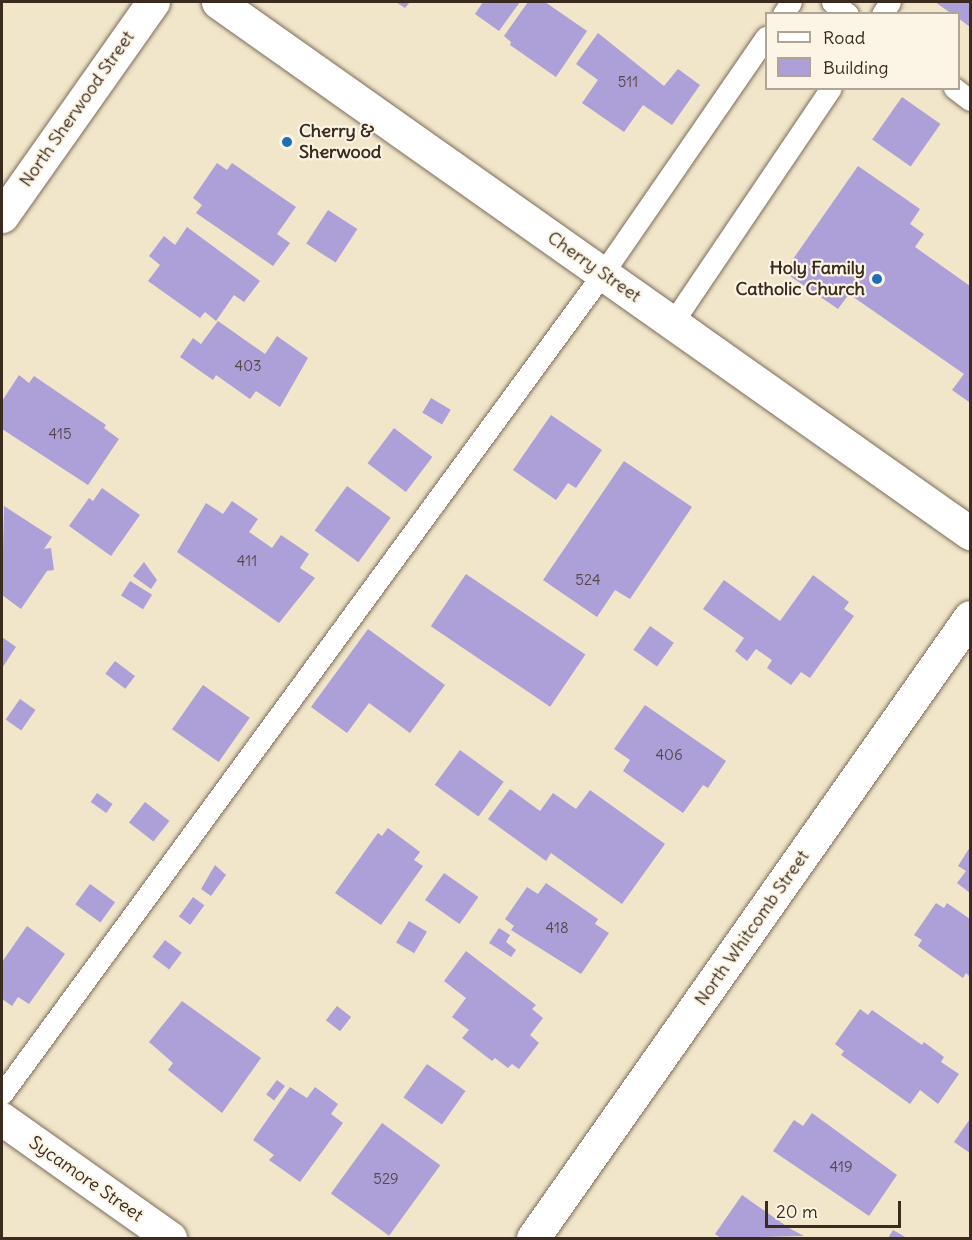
<!DOCTYPE html>
<html>
<head>
<meta charset="utf-8">
<style>
  body { margin:0 }
  #map { position:relative; width:972px; height:1240px; overflow:hidden; background:#f2e6ca; font-family:Delius,sans-serif }
  div>[style] { position:absolute }
  .building>* { inset:0; background:#ad9fd7; transform-origin:0 0 }
  .roads { filter:drop-shadow(0 0 2px #7b6c5a) drop-shadow(0 0 2px #7b6c5a) }
  .service>* { height:21px; margin:-10.5px; padding:0 10.5px; transform-origin:10.5px; border-radius:10.5px; background:#fff }
  .minor>* { height:33px; margin:-16.5px; padding:0 16.5px; transform-origin:16.5px; border-radius:16.5px; background:#fff }
  .tertiary>* { height:33px; margin:-16.5px; padding:0 16.5px; transform-origin:16.5px; border-radius:16.5px; background:#fff }
  .dots>* { width:16px; height:16px; translate:-50% -50%; box-sizing:border-box; border:3px solid #fcf5e5; border-radius:50% }
  span { translate:-50% -50%; white-space:nowrap; text-align:center; line-height:1.15; -webkit-text-stroke:4.5px #fcf5e5; paint-order:stroke }
  .number-label { font-size:15px; color:#58474c }
  .number-label span { -webkit-text-stroke-width:0 }
  .street-label { font-size:18px; color:#3b2a1e }
  .poi-label { font-size:18px; color:#3b2a1e; font-weight:700 }
  .left { translate:0 -50%; text-align:left }
  .right { translate:-100% -50%; text-align:right }
  .frame { position:absolute; inset:0; border:3px solid #3b2a1e; pointer-events:none }
  .legend { position:absolute; left:765px; top:12px; width:195px; height:78px; box-sizing:border-box; background:#fcf5e5; border:2px solid #afa495; margin:0; padding:8px 10px; list-style:none; font-size:18px; color:#3b2a1e }
  .legend li { display:flex; align-items:center; gap:12px; height:30px }
  .legend b { width:30px; border:2px solid #afa495 }
  .scale { position:absolute; left:765px; top:1201px; width:136px; height:27px; box-sizing:border-box; border:3px solid #3b2a1e; border-top:0; padding-left:8px; font-size:18px; line-height:21px; white-space:nowrap; color:#3b2a1e; -webkit-text-stroke:4px #fcf5e5; paint-order:stroke }
</style>
</head>
<body>
<div id="map">
  <div class="building">
    <i style="clip-path:polygon(396px 2px,410px 2px,405px 8px)"></i>
    <i style="clip-path:polygon(483px 2px,520px 2px,499px 31px,475px 14px)"></i>
    <i style="clip-path:polygon(528px 2px,545px 2px,587px 31px,556px 77px,510px 45px,511px 42px,504px 36px)"></i>
    <i style="clip-path:polygon(935px 2px,970px 2px,970px 27px,958px 18px,958px 14px,952px 14px)"></i>
    <i style="clip-path:polygon(598px 33px,664px 86px,678px 69px,700px 85px,672px 125px,643px 105px,624px 132px,582px 103px,598px 80px,576px 64px)"></i>
    <i style="left:902px;top:97px;width:47px;height:52px;rotate:35deg"></i>
    <i style="clip-path:polygon(217px 163px,227px 170px,232px 163px,296px 207px,277px 234px,290px 243px,273px 266px,196px 213px,202px 205px,193px 198px)"></i>
    <i style="clip-path:polygon(858px 166px,920px 209px,910px 224px,924px 234px,915px 247px,970px 286px,969px 402px,952px 390px,964px 374px,849px 294px,838px 309px,784px 272px)"></i>
    <i style="left:328px;top:210px;width:35px;height:40px;rotate:33deg"></i>
    <i style="clip-path:polygon(187px 227px,260px 281px,244px 302px,234px 295px,216px 321px,205px 312px,200px 318px,148px 281px,160px 265px,149px 256px,164px 236px,175px 245px)"></i>
    <i style="clip-path:polygon(218px 321px,265px 354px,277px 336px,308px 358px,280px 407px,256px 391px,250px 399px,216px 375px,213px 380px,180px 357px,193px 338px,201px 344px)"></i>
    <i style="clip-path:polygon(19px 375px,29px 383px,34px 376px,106px 425px,104px 428px,119px 439px,88px 485px,2px 429px,2px 401px)"></i>
    <i style="left:431px;top:398px;width:23px;height:17px;rotate:31deg"></i>
    <i style="clip-path:polygon(551px 415px,602px 450px,576px 488px,568px 483px,556px 500px,513px 470px)"></i>
    <i style="left:394px;top:428px;width:48px;height:44px;rotate:37deg"></i>
    <i style="clip-path:polygon(624px 461px,692px 507px,630px 599px,615px 590px,597px 617px,543px 580px)"></i>
    <i style="left:347px;top:486px;width:54px;height:55px;rotate:36deg"></i>
    <i style="clip-path:polygon(102px 488px,140px 515px,111px 556px,69px 526px,89px 498px,93px 501px)"></i>
    <i style="clip-path:polygon(232px 501px,258px 519px,249px 532px,272px 548px,281px 535px,309px 554px,300px 568px,315px 578px,279px 623px,177px 552px,206px 503px,223px 514px)"></i>
    <i style="clip-path:polygon(4px 506px,52px 537px,44px 549px,51px 548px,54px 570px,47px 571px,21px 609px,2px 595px)"></i>
    <i style="clip-path:polygon(144px 562px,157px 580px,151px 589px,133px 576px)"></i>
    <i style="left:466px;top:574px;width:144px;height:63px;rotate:34deg"></i>
    <i style="clip-path:polygon(813px 575px,849px 602px,844px 609px,854px 616px,810px 678px,801px 672px,791px 685px,767px 668px,772px 660px,756px 649px,747px 661px,735px 651px,744px 638px,703px 609px,724px 580px,780px 621px)"></i>
    <i style="left:130px;top:581px;width:26px;height:17px;rotate:32deg"></i>
    <i style="left:650px;top:626px;width:29px;height:29px;rotate:35deg"></i>
    <i style="clip-path:polygon(368px 629px,445px 685px,410px 733px,369px 703px,347px 733px,311px 707px)"></i>
    <i style="clip-path:polygon(2px 637px,16px 647px,2px 668px)"></i>
    <i style="left:115px;top:661px;width:25px;height:16px;rotate:37deg"></i>
    <i style="left:203px;top:685px;width:57px;height:54px;rotate:35deg"></i>
    <i style="left:20px;top:699px;width:19px;height:25px;rotate:35deg"></i>
    <i style="clip-path:polygon(645px 705px,726px 761px,708px 788px,703px 785px,683px 813px,623px 771px,630px 760px,614px 749px)"></i>
    <i style="left:460px;top:750px;width:54px;height:43px;rotate:36deg"></i>
    <i style="clip-path:polygon(510px 789px,540px 811px,553px 793px,576px 809px,590px 790px,665px 844px,622px 904px,551px 853px,546px 861px,488px 819px)"></i>
    <i style="left:97px;top:793px;width:19px;height:11px;rotate:35deg"></i>
    <i style="left:145px;top:802px;width:31px;height:26px;rotate:38deg"></i>
    <i style="clip-path:polygon(388px 828px,420px 852px,414px 860px,423px 866px,381px 925px,335px 893px,378px 833px,382px 836px)"></i>
    <i style="clip-path:polygon(970px 847px,970px 893px,957px 883px,966px 871px,958px 866px)"></i>
    <i style="clip-path:polygon(215px 865px,226px 875px,211px 896px,201px 889px)"></i>
    <i style="left:444px;top:873px;width:42px;height:33px;rotate:35deg"></i>
    <i style="clip-path:polygon(546px 883px,598px 919px,595px 924px,609px 933px,581px 974px,511px 930px,514px 926px,505px 919px,527px 887px,538px 894px)"></i>
    <i style="left:90px;top:884px;width:31px;height:25px;rotate:36deg"></i>
    <i style="left:193px;top:897px;width:14px;height:24px;rotate:36deg"></i>
    <i style="clip-path:polygon(936px 903px,944px 908px,947px 903px,970px 919px,970px 977px,966px 973px,963px 978px,918px 946px,922px 940px,914px 935px)"></i>
    <i style="left:409px;top:921px;width:21px;height:25px;rotate:31deg"></i>
    <i style="clip-path:polygon(27px 926px,65px 954px,29px 1004px,18px 997px,12px 1006px,2px 999px,2px 962px)"></i>
    <i style="clip-path:polygon(499px 928px,510px 935px,506px 942px,516px 950px,511px 957px,489px 943px)"></i>
    <i style="left:165px;top:940px;width:21px;height:21px;rotate:37deg"></i>
    <i style="clip-path:polygon(466px 951px,536px 1005px,532px 1009px,543px 1018px,530px 1035px,539px 1043px,519px 1069px,512px 1064px,508px 1068px,495px 1058px,492px 1061px,462px 1038px,469px 1030px,452px 1017px,466px 998px,444px 981px)"></i>
    <i style="clip-path:polygon(182px 1001px,261px 1058px,222px 1113px,168px 1070px,173px 1063px,149px 1042px)"></i>
    <i style="left:337px;top:1006px;width:18px;height:18px;rotate:38deg"></i>
    <i style="clip-path:polygon(860px 1009px,868px 1015px,872px 1010px,922px 1045px,924px 1042px,944px 1057px,941px 1062px,959px 1074px,938px 1104px,920px 1090px,910px 1104px,841px 1055px,844px 1051px,835px 1044px)"></i>
    <i style="left:427px;top:1064px;width:47px;height:41px;rotate:35deg"></i>
    <i style="left:277px;top:1080px;width:10px;height:18px;rotate:37deg"></i>
    <i style="clip-path:polygon(290px 1087px,307px 1098px,315px 1087px,338px 1104px,331px 1114px,343px 1123px,300px 1182px,269px 1160px,274px 1155px,253px 1140px)"></i>
    <i style="clip-path:polygon(812px 1113px,897px 1175px,869px 1216px,773px 1151px,794px 1120px,803px 1126px)"></i>
    <i style="clip-path:polygon(970px 1119px,970px 1153px,954px 1142px)"></i>
    <i style="left:382px;top:1123px;width:72px;height:87px;rotate:36deg"></i>
    <i style="clip-path:polygon(742px 1195px,789px 1228px,804px 1236px,721px 1238px,715px 1234px)"></i>
    <i style="clip-path:polygon(893px 1230px,907px 1238px,888px 1238px)"></i>
  </div>
  <div class="roads">
    <div class="service">
      <i style="left:832px;top:2px;width:20px;rotate:37deg"></i>
      <i style="left:783px;top:14px;width:14px;rotate:-56deg"></i>
      <i style="left:882px;top:14px;width:14px;rotate:-56deg"></i>
      <i style="left:954px;top:88px;width:20px;rotate:37deg"></i>
      <i style="left:673px;top:322px;width:282px;rotate:-56deg"></i>
      <i style="left:2px;top:1094px;width:1017px;rotate:-53.79deg"></i>
      <i style="left:603px;top:273px;width:287px;rotate:-55.4deg"></i>
    </div>
    <div class="minor">
      <i style="left:2px;top:216px;width:262px;rotate:-54.8deg"></i>
      <i style="left:2px;top:1119px;width:206px;rotate:35.3deg"></i>
      <i style="left:533px;top:1238px;width:759px;rotate:-54.87deg"></i>
    </div>
    <div class="tertiary">
      <i style="left:218px;top:2px;width:921px;rotate:35.23deg"></i>
    </div>
  </div>
  <div class="dots">
    <i style="left:287px;top:142px;background:#1f6fb2"></i>
    <i style="left:877px;top:279px;background:#1f6fb2"></i>
  </div>
  <div class="number-label">
    <span style="left:628px;top:82px">511</span>
    <span style="left:248px;top:366px">403</span>
    <span style="left:60px;top:434px">415</span>
    <span style="left:247px;top:561px">411</span>
    <span style="left:588px;top:580px">524</span>
    <span style="left:669px;top:755px">406</span>
    <span style="left:557px;top:928px">418</span>
    <span style="left:841px;top:1167px">419</span>
    <span style="left:386px;top:1179px">529</span>
  </div>
  <div class="street-label">
    <span style="left:77px;top:109px;rotate:-55deg">North Sherwood Street</span>
    <span style="left:594px;top:267px;rotate:35deg">Cherry Street</span>
    <span style="left:752px;top:928px;rotate:-55deg">North Whitcomb Street</span>
    <span style="left:86px;top:1179px;rotate:35deg">Sycamore Street</span>
  </div>
  <div class="poi-label">
    <span class="left" style="left:299px;top:142px">Cherry &amp;<br>Sherwood</span>
    <span class="right" style="left:865px;top:279px">Holy Family<br>Catholic Church</span>
  </div>
  <div class="frame"></div>
  <ul class="legend">
  <li><b style="height:8px;background:#fff"></b>Road</li>
  <li><b style="height:16px;background:#ad9fd7"></b>Building</li>
  </ul>
  <div class="scale">20 m</div>
</div>
</body>
</html>
